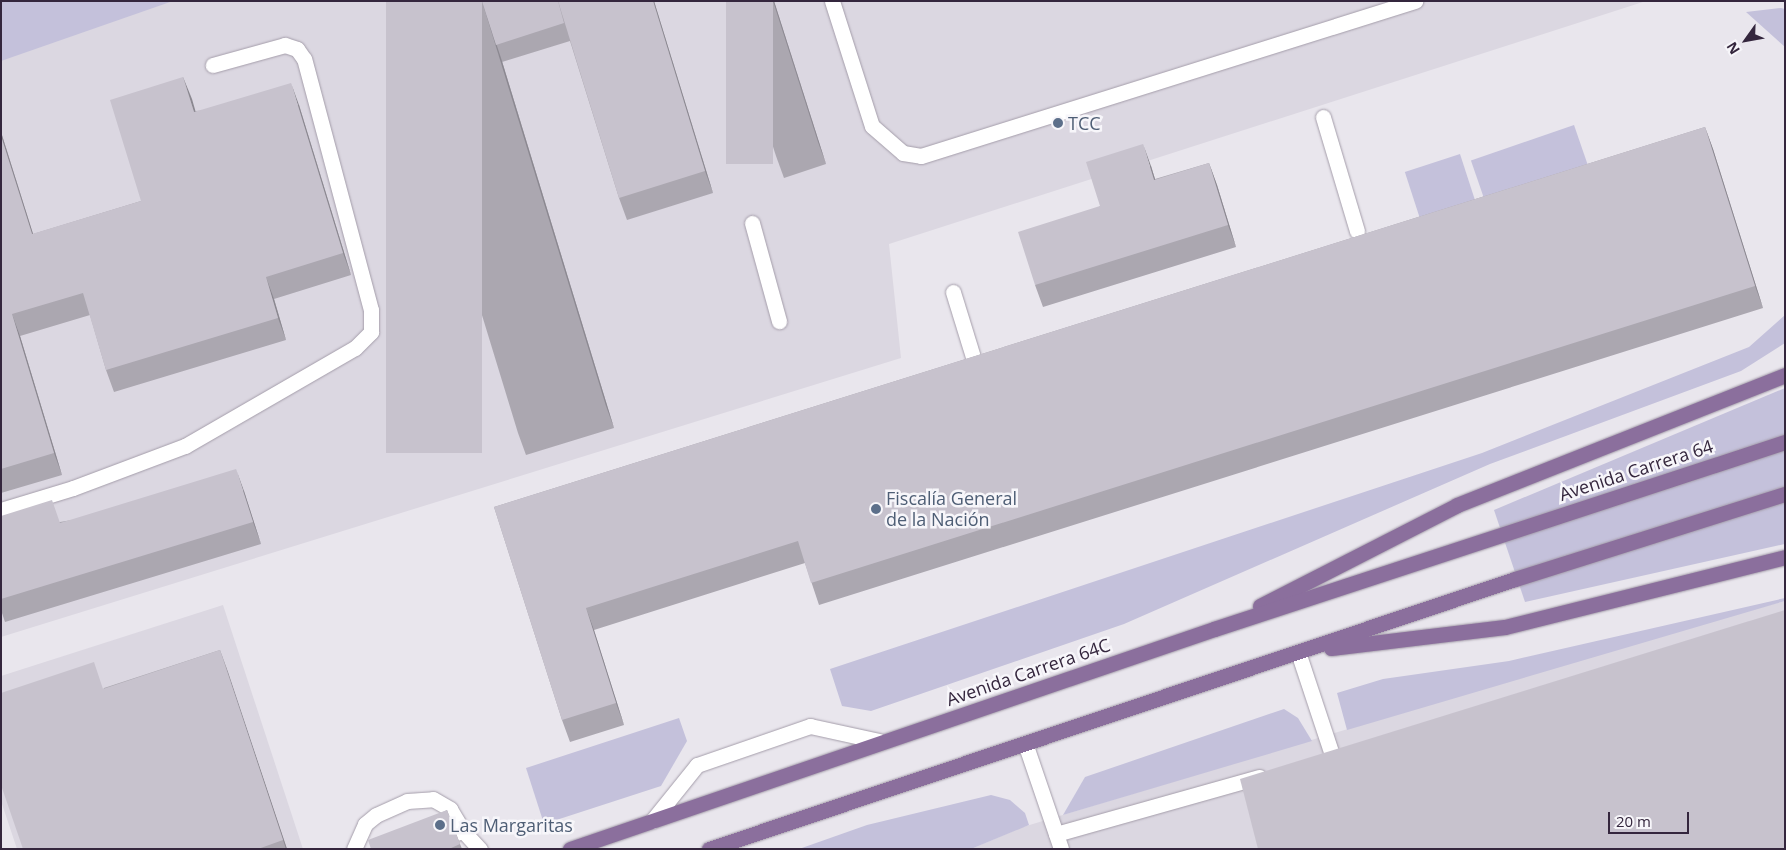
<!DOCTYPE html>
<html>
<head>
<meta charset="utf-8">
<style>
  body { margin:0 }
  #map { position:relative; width:1786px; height:850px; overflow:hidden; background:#e9e6ed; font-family:"Open Sans",sans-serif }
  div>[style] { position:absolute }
  .built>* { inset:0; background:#dbd7e1 }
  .green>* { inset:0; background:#c4c1db; transform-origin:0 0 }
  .roads { filter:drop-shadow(0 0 1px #a49daa) drop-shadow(0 0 1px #a49daa) }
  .minor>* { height:15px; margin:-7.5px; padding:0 7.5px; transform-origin:7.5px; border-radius:7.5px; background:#fff }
  .major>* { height:15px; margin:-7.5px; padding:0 7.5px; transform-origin:7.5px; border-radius:7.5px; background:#8b6f9d }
  .wall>* { inset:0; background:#aba7b0 }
  .shaded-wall>* { inset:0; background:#8b8890 }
  .building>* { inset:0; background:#c7c2cd; transform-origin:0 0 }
  .dots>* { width:14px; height:14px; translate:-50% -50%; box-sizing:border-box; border:2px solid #f7f6fa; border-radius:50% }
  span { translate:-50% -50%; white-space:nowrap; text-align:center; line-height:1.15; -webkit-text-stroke:5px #f7f6fa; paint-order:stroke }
  .service-label { font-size:18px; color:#4e5e75 }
  .left { translate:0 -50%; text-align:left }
  .street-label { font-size:18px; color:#34263d }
  .frame { position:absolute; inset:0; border:2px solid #34263d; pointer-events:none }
  .north { position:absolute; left:1721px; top:15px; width:50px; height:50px; -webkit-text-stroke:4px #f7f6fa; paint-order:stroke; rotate:238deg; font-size:14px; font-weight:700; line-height:20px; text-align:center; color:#34263d }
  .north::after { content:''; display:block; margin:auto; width:18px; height:22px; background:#34263d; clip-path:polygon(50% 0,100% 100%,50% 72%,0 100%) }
  .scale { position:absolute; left:1608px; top:812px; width:81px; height:22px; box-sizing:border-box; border:2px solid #34263d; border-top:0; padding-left:6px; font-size:15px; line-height:18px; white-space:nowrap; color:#34263d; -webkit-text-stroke:4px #f7f6fa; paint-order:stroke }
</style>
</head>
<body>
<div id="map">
  <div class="built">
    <i style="clip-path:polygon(166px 1px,1646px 1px,889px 244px,901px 358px,1px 637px,1px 59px)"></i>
    <i style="clip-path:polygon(1785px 601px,1785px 849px,971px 849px,1023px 827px,1122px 797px,1653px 637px)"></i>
    <i style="clip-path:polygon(223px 605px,303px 849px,17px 849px,1px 801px,1px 676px)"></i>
  </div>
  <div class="green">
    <i style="clip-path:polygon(1px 1px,173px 1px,1px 61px)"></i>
    <i style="clip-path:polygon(1781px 8px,1785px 9px,1785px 47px,1746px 12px)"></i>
    <i style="left:1574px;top:125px;width:62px;height:109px;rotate:71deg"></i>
    <i style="left:1460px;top:154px;width:77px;height:58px;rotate:72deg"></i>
    <i style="clip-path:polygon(1785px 315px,1785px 343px,1741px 371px,1490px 464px,1124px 624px,871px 711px,842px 706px,830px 669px,1482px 453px,1749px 347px)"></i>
    <i style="clip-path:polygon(1785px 388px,1785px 544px,1525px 602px,1494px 510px)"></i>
    <i style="clip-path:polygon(1785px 598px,1785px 601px,1347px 730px,1337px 693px,1383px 679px,1509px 661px)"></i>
    <i style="clip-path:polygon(1284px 709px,1298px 718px,1312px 741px,1063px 815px,1085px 777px)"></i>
    <i style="clip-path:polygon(679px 718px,687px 741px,661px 786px,544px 824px,526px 768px)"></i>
    <i style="clip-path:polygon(991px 795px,1010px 800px,1025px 813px,1029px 825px,971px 849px,799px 849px,867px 825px)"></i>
  </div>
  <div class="roads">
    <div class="minor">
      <i style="left:832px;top:1px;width:131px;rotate:72.3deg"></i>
      <i style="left:872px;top:126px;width:41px;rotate:41.1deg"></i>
      <i style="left:903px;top:153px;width:18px;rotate:9deg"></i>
      <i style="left:921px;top:156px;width:518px;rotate:-17.42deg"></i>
      <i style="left:1323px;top:117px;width:119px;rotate:73.4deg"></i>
      <i style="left:752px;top:223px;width:102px;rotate:74.6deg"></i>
      <i style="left:953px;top:292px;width:68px;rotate:72.9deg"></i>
      <i style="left:1px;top:510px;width:75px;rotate:-17deg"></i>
      <i style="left:73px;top:488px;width:120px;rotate:-20.6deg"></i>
      <i style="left:185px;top:446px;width:196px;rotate:-30deg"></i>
      <i style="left:355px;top:348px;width:23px;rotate:-45deg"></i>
      <i style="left:371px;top:332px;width:22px;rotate:-90deg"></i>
      <i style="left:371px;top:310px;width:260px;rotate:-104.9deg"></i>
      <i style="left:304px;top:59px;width:12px;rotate:-125deg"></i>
      <i style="left:297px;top:49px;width:13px;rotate:-162deg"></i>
      <i style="left:285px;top:45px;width:75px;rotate:164.5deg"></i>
      <i style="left:1298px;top:652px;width:108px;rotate:71.7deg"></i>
      <i style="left:1025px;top:743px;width:112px;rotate:71.2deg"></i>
      <i style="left:652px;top:821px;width:72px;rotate:-51.2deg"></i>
      <i style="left:697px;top:765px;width:120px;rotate:-19deg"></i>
      <i style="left:810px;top:726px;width:71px;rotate:12.3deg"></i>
      <i style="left:456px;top:833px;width:7px;rotate:-16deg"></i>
      <i style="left:463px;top:831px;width:25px;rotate:47deg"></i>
      <i style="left:1056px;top:834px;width:211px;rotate:-15.7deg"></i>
      <i style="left:354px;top:849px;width:27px;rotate:-66deg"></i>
      <i style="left:365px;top:824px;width:14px;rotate:-39deg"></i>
      <i style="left:376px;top:815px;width:34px;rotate:-24deg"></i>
      <i style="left:407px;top:801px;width:26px;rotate:-4deg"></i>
      <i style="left:433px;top:799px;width:20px;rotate:30deg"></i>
      <i style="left:450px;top:809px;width:26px;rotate:59deg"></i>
    </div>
    <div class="major">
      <i style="left:1260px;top:606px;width:221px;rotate:-27.1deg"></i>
      <i style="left:1457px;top:505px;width:353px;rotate:-21.6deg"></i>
      <i style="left:1331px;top:648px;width:175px;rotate:-6.9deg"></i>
      <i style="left:1505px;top:627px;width:289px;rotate:-14deg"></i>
      <i style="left:570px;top:849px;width:681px;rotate:-18.86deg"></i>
      <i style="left:1214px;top:629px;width:601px;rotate:-18.13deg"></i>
      <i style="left:709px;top:849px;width:850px;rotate:-18.52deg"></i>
      <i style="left:1515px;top:579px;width:283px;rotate:-17.5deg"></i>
    </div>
  </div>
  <div class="wall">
    <i style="clip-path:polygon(386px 1px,654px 1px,713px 193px,627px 220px,619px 198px,570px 41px,502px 62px,501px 58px,614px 428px,526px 455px,518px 433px)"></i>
    <i style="clip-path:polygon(726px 1px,774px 1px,826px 164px,784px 178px,776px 156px)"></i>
    <i style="clip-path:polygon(183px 77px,195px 111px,299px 105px,351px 275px,274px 299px,286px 340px,114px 392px,106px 370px,90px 315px,20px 336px,62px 475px,1px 493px,1px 132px,33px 234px,141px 201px)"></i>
    <i style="clip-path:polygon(1705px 127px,1713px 149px,1763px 308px,819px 605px,805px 563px,594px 630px,624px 725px,570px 742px,562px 720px,494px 507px)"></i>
    <i style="clip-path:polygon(1209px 163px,1217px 185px,1236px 247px,1043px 307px,1035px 285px,1100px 206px,1151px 166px,1155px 179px)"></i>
    <i style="clip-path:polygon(244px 491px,261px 544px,5px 622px,1px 610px,1px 516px,60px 522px)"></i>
    <i style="clip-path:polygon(220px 650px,287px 849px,23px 849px,104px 688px)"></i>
    <i style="clip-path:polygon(447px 810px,462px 849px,371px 849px)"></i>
  </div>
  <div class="shaded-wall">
    <i style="clip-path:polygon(482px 1px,501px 58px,614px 428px,606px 406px)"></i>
    <i style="clip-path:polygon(653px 1px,654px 1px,713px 193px,705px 171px)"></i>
    <i style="clip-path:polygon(773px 1px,774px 1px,826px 164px,818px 142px)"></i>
    <i style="clip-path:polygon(183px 77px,192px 99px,202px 134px,194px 112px)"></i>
    <i style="clip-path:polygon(291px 83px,299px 105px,351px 275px,343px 253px)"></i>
    <i style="clip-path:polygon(1705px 127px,1713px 149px,1763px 308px,1755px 286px)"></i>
    <i style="clip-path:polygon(1px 132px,40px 256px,32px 234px,1px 136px)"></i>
    <i style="clip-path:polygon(1143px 144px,1151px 166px,1162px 202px,1154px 180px)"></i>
    <i style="clip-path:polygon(1209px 163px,1217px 185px,1236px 247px,1228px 225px)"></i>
    <i style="clip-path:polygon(266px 277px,274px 299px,286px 340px,278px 318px)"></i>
    <i style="clip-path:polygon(12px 314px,20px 336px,62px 475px,54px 453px)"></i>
    <i style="clip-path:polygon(236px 469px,244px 491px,261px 544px,253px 522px)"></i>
    <i style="clip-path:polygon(586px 608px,594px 630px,624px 725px,616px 703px)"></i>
    <i style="clip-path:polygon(220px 650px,228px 672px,287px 849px,286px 849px)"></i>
  </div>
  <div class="building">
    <i style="left:386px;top:1px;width:96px;height:452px"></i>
    <i style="clip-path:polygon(482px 1px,558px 1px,564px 23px,496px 45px)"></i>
    <i style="clip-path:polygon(558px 1px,653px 1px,705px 171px,619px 198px)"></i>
    <i style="left:726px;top:1px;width:47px;height:163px"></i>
    <i style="clip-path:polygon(183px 77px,194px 112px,291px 83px,343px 253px,266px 277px,278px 318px,106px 370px,83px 293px,12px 314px,54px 453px,1px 469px,1px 136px,32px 234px,141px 201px,110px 100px)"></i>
    <i style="clip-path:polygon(1705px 127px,1755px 286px,811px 583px,798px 541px,586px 608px,616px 703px,562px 720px,494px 507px)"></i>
    <i style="clip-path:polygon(1143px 144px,1154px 180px,1209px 163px,1228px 225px,1035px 285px,1018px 232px,1100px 206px,1086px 162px)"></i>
    <i style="clip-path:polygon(236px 469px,253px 522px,1px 599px,1px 516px,52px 500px,60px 523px)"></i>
    <i style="clip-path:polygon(1785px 610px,1785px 849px,1258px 849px,1240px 779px)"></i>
    <i style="clip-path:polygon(220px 650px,283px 840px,258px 849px,23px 849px,1px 785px,1px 693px,94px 662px,103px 689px)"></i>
    <i style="clip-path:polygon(447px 810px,460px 844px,449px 849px,371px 849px,368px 840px)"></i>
  </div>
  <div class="dots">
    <i style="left:1058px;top:123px;background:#5c6f8a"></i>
    <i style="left:876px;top:509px;background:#5c6f8a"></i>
    <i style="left:440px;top:825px;background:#5c6f8a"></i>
  </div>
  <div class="service-label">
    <span class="left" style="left:1068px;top:123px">TCC</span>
    <span class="left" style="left:886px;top:509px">Fiscalía General<br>de la Nación</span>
    <span class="left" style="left:450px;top:825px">Las Margaritas</span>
  </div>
  <div class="street-label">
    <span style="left:1636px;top:470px;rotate:-18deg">Avenida Carrera 64</span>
    <span style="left:1028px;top:672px;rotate:-19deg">Avenida Carrera 64C</span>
  </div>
  <div class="frame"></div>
  <div class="north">N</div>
  <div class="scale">20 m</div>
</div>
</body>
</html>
